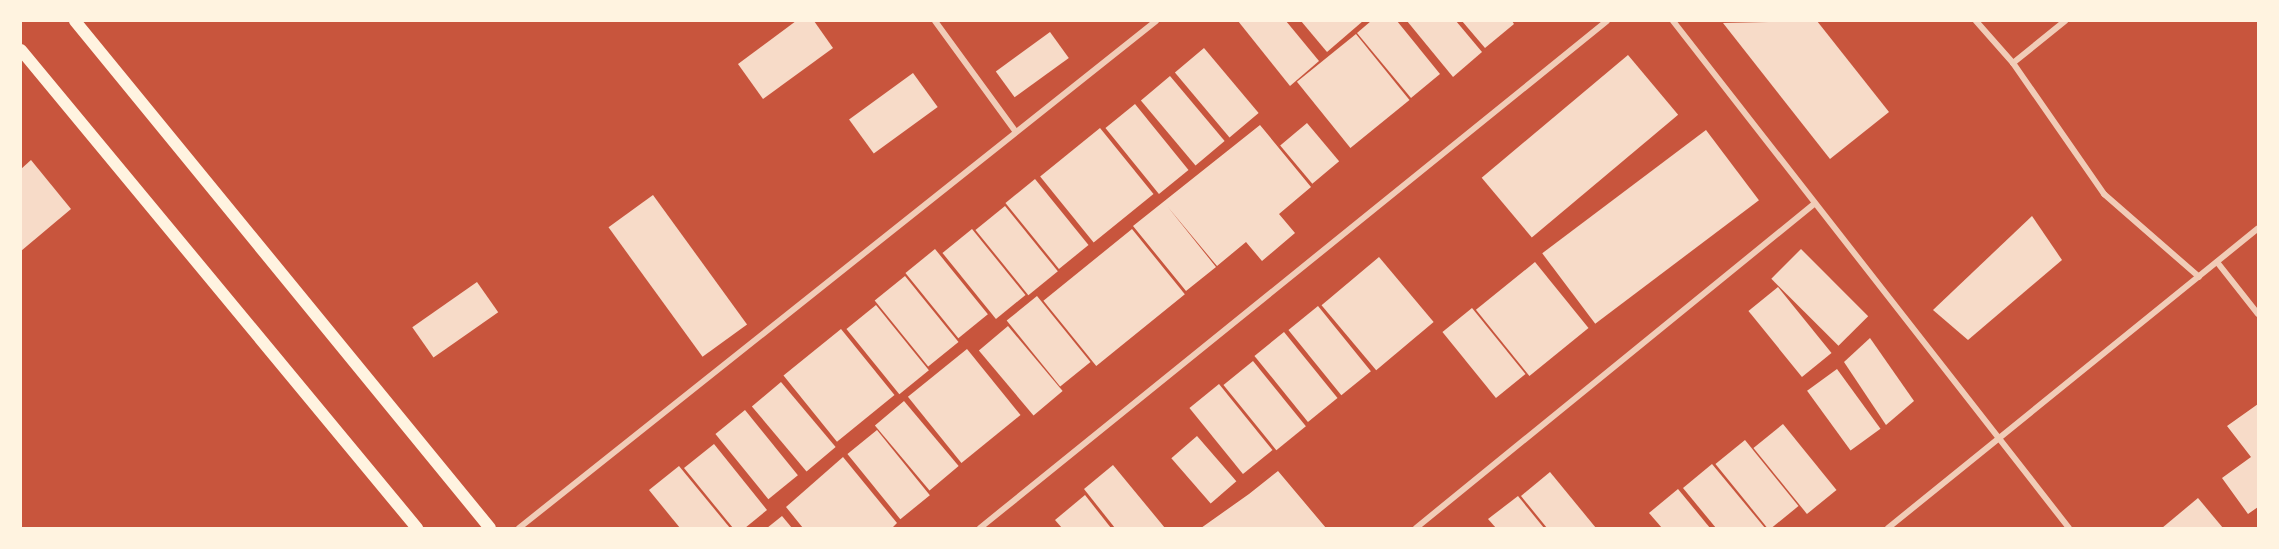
<!DOCTYPE html>
<html>
<head>
<meta charset="utf-8">
<style>
  body { margin:0 }
  #map { position:relative; width:2279px; height:549px; overflow:hidden; background:#c8553d; font-family:"Fira Sans",sans-serif }
  div>[style] { position:absolute }
  .building>* { inset:0; background:#f7dbc8; transform-origin:0 0 }
  .minor>* { height:6px; margin:-3px; padding:0 3px; transform-origin:3px; border-radius:3px; background:#f1ccb7 }
  .secondary>* { height:12px; margin:-6px; padding:0 6px; transform-origin:6px; border-radius:6px; background:#fff3e0 }
  span { translate:-50% -50%; white-space:nowrap; text-align:center; line-height:1.15; -webkit-text-stroke:5px #fff3e0; paint-order:stroke }
  .frame { position:absolute; inset:0; border:22px solid #fff3e0; pointer-events:none }
</style>
</head>
<body>
<div id="map">
  <div class="building">
    <i style="clip-path:polygon(796px 21px,814px 21px,833px 48px,763px 99px,738px 64px)"></i>
    <i style="clip-path:polygon(1238px 21px,1286px 21px,1319px 61px,1290px 86px)"></i>
    <i style="clip-path:polygon(1301px 21px,1363px 21px,1327px 52px)"></i>
    <i style="clip-path:polygon(1371px 21px,1397px 21px,1440px 74px,1411px 98px,1357px 33px)"></i>
    <i style="clip-path:polygon(1407px 21px,1456px 21px,1482px 52px,1453px 77px)"></i>
    <i style="clip-path:polygon(1462px 21px,1512px 21px,1514px 24px,1485px 48px)"></i>
    <i style="clip-path:polygon(1817px 21px,1889px 112px,1830px 159px,1723px 23px)"></i>
    <i style="left:1050px;top:32px;width:32px;height:67px;rotate:54deg"></i>
    <i style="left:1356px;top:34px;width:85px;height:76px;rotate:51deg"></i>
    <i style="left:1204px;top:48px;width:85px;height:38px;rotate:50deg"></i>
    <i style="left:1628px;top:55px;width:78px;height:191px;rotate:50deg"></i>
    <i style="left:913px;top:73px;width:42px;height:79px;rotate:54deg"></i>
    <i style="left:1170px;top:76px;width:85px;height:38px;rotate:50deg"></i>
    <i style="left:1135px;top:104px;width:85px;height:38px;rotate:51deg"></i>
    <i style="left:1307px;top:123px;width:50px;height:35px;rotate:50deg"></i>
    <i style="clip-path:polygon(1260px 125px,1311px 187px,1279px 214px,1295px 233px,1262px 261px,1246px 242px,1217px 266px,1167px 206px,1216px 267px,1186px 291px,1133px 226px)"></i>
    <i style="left:1100px;top:128px;width:85px;height:77px;rotate:51deg"></i>
    <i style="left:1706px;top:130px;width:88px;height:205px;rotate:53deg"></i>
    <i style="clip-path:polygon(31px 160px,71px 209px,21px 251px,21px 169px)"></i>
    <i style="left:1035px;top:179px;width:85px;height:38px;rotate:51deg"></i>
    <i style="left:653px;top:195px;width:160px;height:55px;rotate:54deg"></i>
    <i style="left:1005px;top:206px;width:84px;height:38px;rotate:51deg"></i>
    <i style="clip-path:polygon(2032px 216px,2062px 260px,1968px 340px,1933px 310px)"></i>
    <i style="left:972px;top:229px;width:85px;height:38px;rotate:51deg"></i>
    <i style="left:1132px;top:229px;width:84px;height:114px;rotate:51deg"></i>
    <i style="left:935px;top:249px;width:84px;height:38px;rotate:51deg"></i>
    <i style="left:1801px;top:249px;width:95px;height:42px;rotate:45deg"></i>
    <i style="left:1379px;top:257px;width:85px;height:75px;rotate:50deg"></i>
    <i style="left:1535px;top:262px;width:85px;height:76px;rotate:51deg"></i>
    <i style="left:905px;top:276px;width:85px;height:39px;rotate:51deg"></i>
    <i style="left:477px;top:282px;width:37px;height:79px;rotate:55deg"></i>
    <i style="left:1778px;top:287px;width:85px;height:38px;rotate:51deg"></i>
    <i style="left:1037px;top:296px;width:85px;height:39px;rotate:51deg"></i>
    <i style="left:876px;top:305px;width:84px;height:38px;rotate:51deg"></i>
    <i style="left:1318px;top:306px;width:84px;height:38px;rotate:51deg"></i>
    <i style="left:1472px;top:308px;width:85px;height:38px;rotate:51deg"></i>
    <i style="left:1008px;top:326px;width:85px;height:38px;rotate:50deg"></i>
    <i style="left:841px;top:329px;width:85px;height:74px;rotate:51deg"></i>
    <i style="left:1284px;top:332px;width:85px;height:38px;rotate:51deg"></i>
    <i style="clip-path:polygon(1870px 338px,1914px 401px,1886px 425px,1844px 362px)"></i>
    <i style="left:967px;top:349px;width:85px;height:76px;rotate:51deg"></i>
    <i style="left:1253px;top:361px;width:84px;height:38px;rotate:51deg"></i>
    <i style="left:1837px;top:369px;width:74px;height:37px;rotate:54deg"></i>
    <i style="left:781px;top:382px;width:85px;height:38px;rotate:50deg"></i>
    <i style="left:1219px;top:384px;width:85px;height:38px;rotate:51deg"></i>
    <i style="left:904px;top:401px;width:85px;height:38px;rotate:50deg"></i>
    <i style="clip-path:polygon(2258px 404px,2258px 507px,2248px 514px,2222px 478px,2251px 457px,2227px 426px)"></i>
    <i style="left:745px;top:410px;width:84px;height:38px;rotate:51deg"></i>
    <i style="left:1783px;top:424px;width:85px;height:38px;rotate:51deg"></i>
    <i style="left:877px;top:430px;width:84px;height:38px;rotate:51deg"></i>
    <i style="left:1197px;top:436px;width:60px;height:34px;rotate:49deg"></i>
    <i style="left:1745px;top:440px;width:85px;height:38px;rotate:51deg"></i>
    <i style="clip-path:polygon(714px 444px,767px 510px,745px 528px,733px 528px,684px 468px)"></i>
    <i style="clip-path:polygon(843px 457px,897px 523px,892px 528px,803px 528px,786px 507px)"></i>
    <i style="clip-path:polygon(1712px 464px,1765px 528px,1716px 528px,1683px 488px)"></i>
    <i style="clip-path:polygon(1113px 465px,1165px 528px,1115px 528px,1084px 489px)"></i>
    <i style="clip-path:polygon(679px 466px,730px 528px,680px 528px,649px 490px)"></i>
    <i style="clip-path:polygon(1278px 471px,1326px 528px,1201px 528px,1249px 494px)"></i>
    <i style="clip-path:polygon(1550px 472px,1596px 528px,1547px 528px,1521px 496px)"></i>
    <i style="clip-path:polygon(1678px 489px,1710px 528px,1662px 528px,1649px 513px)"></i>
    <i style="clip-path:polygon(1085px 495px,1111px 528px,1062px 528px,1055px 520px)"></i>
    <i style="clip-path:polygon(1518px 496px,1544px 528px,1496px 528px,1488px 519px)"></i>
    <i style="clip-path:polygon(2198px 498px,2223px 528px,2162px 528px)"></i>
    <i style="clip-path:polygon(782px 516px,792px 528px,767px 528px)"></i>
  </div>
  <div class="minor">
    <i style="left:935px;top:21px;width:137px;rotate:53.9deg"></i>
    <i style="left:1673px;top:21px;width:643px;rotate:52.01deg"></i>
    <i style="left:1976px;top:21px;width:56px;rotate:48.6deg"></i>
    <i style="left:2013px;top:63px;width:160px;rotate:55.2deg"></i>
    <i style="left:2104px;top:194px;width:126px;rotate:41.1deg"></i>
    <i style="left:2013px;top:63px;width:67px;rotate:-38.9deg"></i>
    <i style="left:2217px;top:262px;width:66px;rotate:51.7deg"></i>
    <i style="left:519px;top:528px;width:814px;rotate:-38.52deg"></i>
    <i style="left:980px;top:528px;width:806px;rotate:-38.96deg"></i>
    <i style="left:1416px;top:528px;width:513px;rotate:-39.15deg"></i>
    <i style="left:1888px;top:528px;width:476px;rotate:-39deg"></i>
  </div>
  <div class="secondary">
    <i style="left:75px;top:21px;width:655px;rotate:50.7deg"></i>
    <i style="left:21px;top:50px;width:621px;rotate:50.36deg"></i>
  </div>
  <div class="frame"></div>
</div>
</body>
</html>
